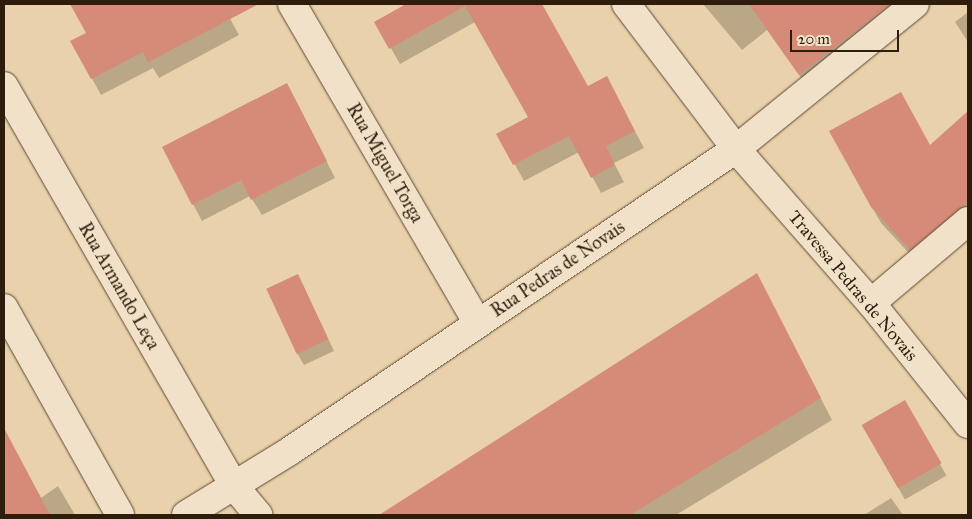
<!DOCTYPE html>
<html>
<head>
<meta charset="utf-8">
<style>
  body { margin:0 }
  #map { position:relative; width:972px; height:519px; overflow:hidden; background:#e9d1ab; font-family:"IM FELL Great Primer",serif }
  div>[style] { position:absolute }
  .shadow>* { inset:0; background:#0003; transform-origin:0 0 }
  .building>* { inset:0; background:#d58b78; transform-origin:0 0 }
  .roads { filter:drop-shadow(0 0 1px #5d4934) drop-shadow(0 0 1px #5d4934) }
  .minor>* { height:28px; margin:-14px; padding:0 14px; transform-origin:14px; border-radius:14px; background:#f1e1c8 }
  span { translate:-50% -50%; white-space:nowrap; text-align:center; line-height:1.15; -webkit-text-stroke:5px #f1e1c8; paint-order:stroke }
  .street-label { font-size:18px; color:#2e1c0c }
  .frame { position:absolute; inset:0; border:5px solid #2e1c0c; pointer-events:none }
  .scale { position:absolute; left:790px; top:30px; width:109px; height:22px; box-sizing:border-box; border:2px solid #2e1c0c; border-top:0; padding-left:6px; font-size:15px; line-height:18px; white-space:nowrap; color:#2e1c0c; -webkit-text-stroke:4px #f1e1c8; paint-order:stroke }
</style>
</head>
<body>
<div id="map">
  <div class="shadow">
    <i style="clip-path:polygon(129px 4px,222px 4px,239px 35px,159px 78px,153px 68px,101px 95px,72px 42px,88px 34px,72px 5px)"></i>
    <i style="clip-path:polygon(409px 4px,541px 4px,588px 88px,615px 94px,644px 148px,614px 163px,624px 182px,601px 193px,579px 152px,524px 181px,498px 134px,529px 118px,475px 22px,400px 64px,376px 22px)"></i>
    <i style="clip-path:polygon(703px 4px,913px 4px,807px 86px,767px 30px,742px 50px)"></i>
    <i style="clip-path:polygon(968px 12px,968px 42px,955px 22px)"></i>
    <i style="clip-path:polygon(296px 101px,335px 178px,262px 215px,250px 196px,202px 221px,193px 204px)"></i>
    <i style="clip-path:polygon(968px 112px,968px 221px,919px 264px,881px 223px,872px 207px)"></i>
    <i style="clip-path:polygon(298px 275px,334px 351px,304px 365px,297px 353px)"></i>
    <i style="clip-path:polygon(757px 275px,832px 420px,676px 515px,384px 515px)"></i>
    <i style="left:904px;top:402px;width:85px;height:48px;rotate:60deg"></i>
    <i style="clip-path:polygon(4px 429px,41px 498px,58px 486px,75px 515px,4px 515px)"></i>
    <i style="clip-path:polygon(891px 498px,903px 515px,864px 515px)"></i>
  </div>
  <div class="building">
    <i style="clip-path:polygon(70px 4px,259px 4px,148px 62px,143px 52px,91px 79px,70px 41px,86px 33px)"></i>
    <i style="clip-path:polygon(406px 4px,542px 4px,588px 86px,607px 76px,635px 131px,606px 146px,615px 165px,591px 178px,569px 136px,513px 165px,496px 134px,528px 117px,465px 6px,389px 49px,374px 22px)"></i>
    <i style="clip-path:polygon(749px 4px,890px 4px,799px 75px)"></i>
    <i style="clip-path:polygon(287px 83px,327px 161px,251px 200px,241px 180px,192px 205px,162px 147px)"></i>
    <i style="clip-path:polygon(901px 92px,930px 145px,968px 111px,968px 202px,910px 250px,871px 207px,829px 131px)"></i>
    <i style="clip-path:polygon(757px 273px,821px 398px,630px 515px,379px 515px)"></i>
    <i style="left:298px;top:274px;width:72px;height:35px;rotate:65deg"></i>
    <i style="left:905px;top:400px;width:73px;height:50px;rotate:60deg"></i>
    <i style="clip-path:polygon(4px 428px,50px 515px,4px 515px)"></i>
  </div>
  <div class="roads">
    <div class="minor">
      <i style="left:292px;top:4px;width:369px;rotate:59.8deg"></i>
      <i style="left:626px;top:4px;width:182px;rotate:52.8deg"></i>
      <i style="left:736px;top:149px;width:205px;rotate:48.8deg"></i>
      <i style="left:871px;top:303px;width:155px;rotate:51.3deg"></i>
      <i style="left:4px;top:86px;width:461px;rotate:60.1deg"></i>
      <i style="left:234px;top:486px;width:38px;rotate:50deg"></i>
      <i style="left:871px;top:303px;width:127px;rotate:-40.2deg"></i>
      <i style="left:4px;top:308px;width:237px;rotate:60.7deg"></i>
      <i style="left:186px;top:515px;width:122px;rotate:-31.6deg"></i>
      <i style="left:290px;top:451px;width:539px;rotate:-34.1deg"></i>
      <i style="left:736px;top:149px;width:230px;rotate:-39deg"></i>
    </div>
  </div>
  <div class="street-label">
    <span style="left:385px;top:163px;rotate:60deg">Rua Miguel Torga</span>
    <span style="left:558px;top:269px;rotate:-34deg">Rua Pedras de Novais</span>
    <span style="left:119px;top:286px;rotate:60deg">Rua Armando Leça</span>
    <span style="left:853px;top:286px;rotate:50deg">Travessa Pedras de Novais</span>
  </div>
  <div class="frame"></div>
  <div class="scale">20 m</div>
</div>
</body>
</html>
